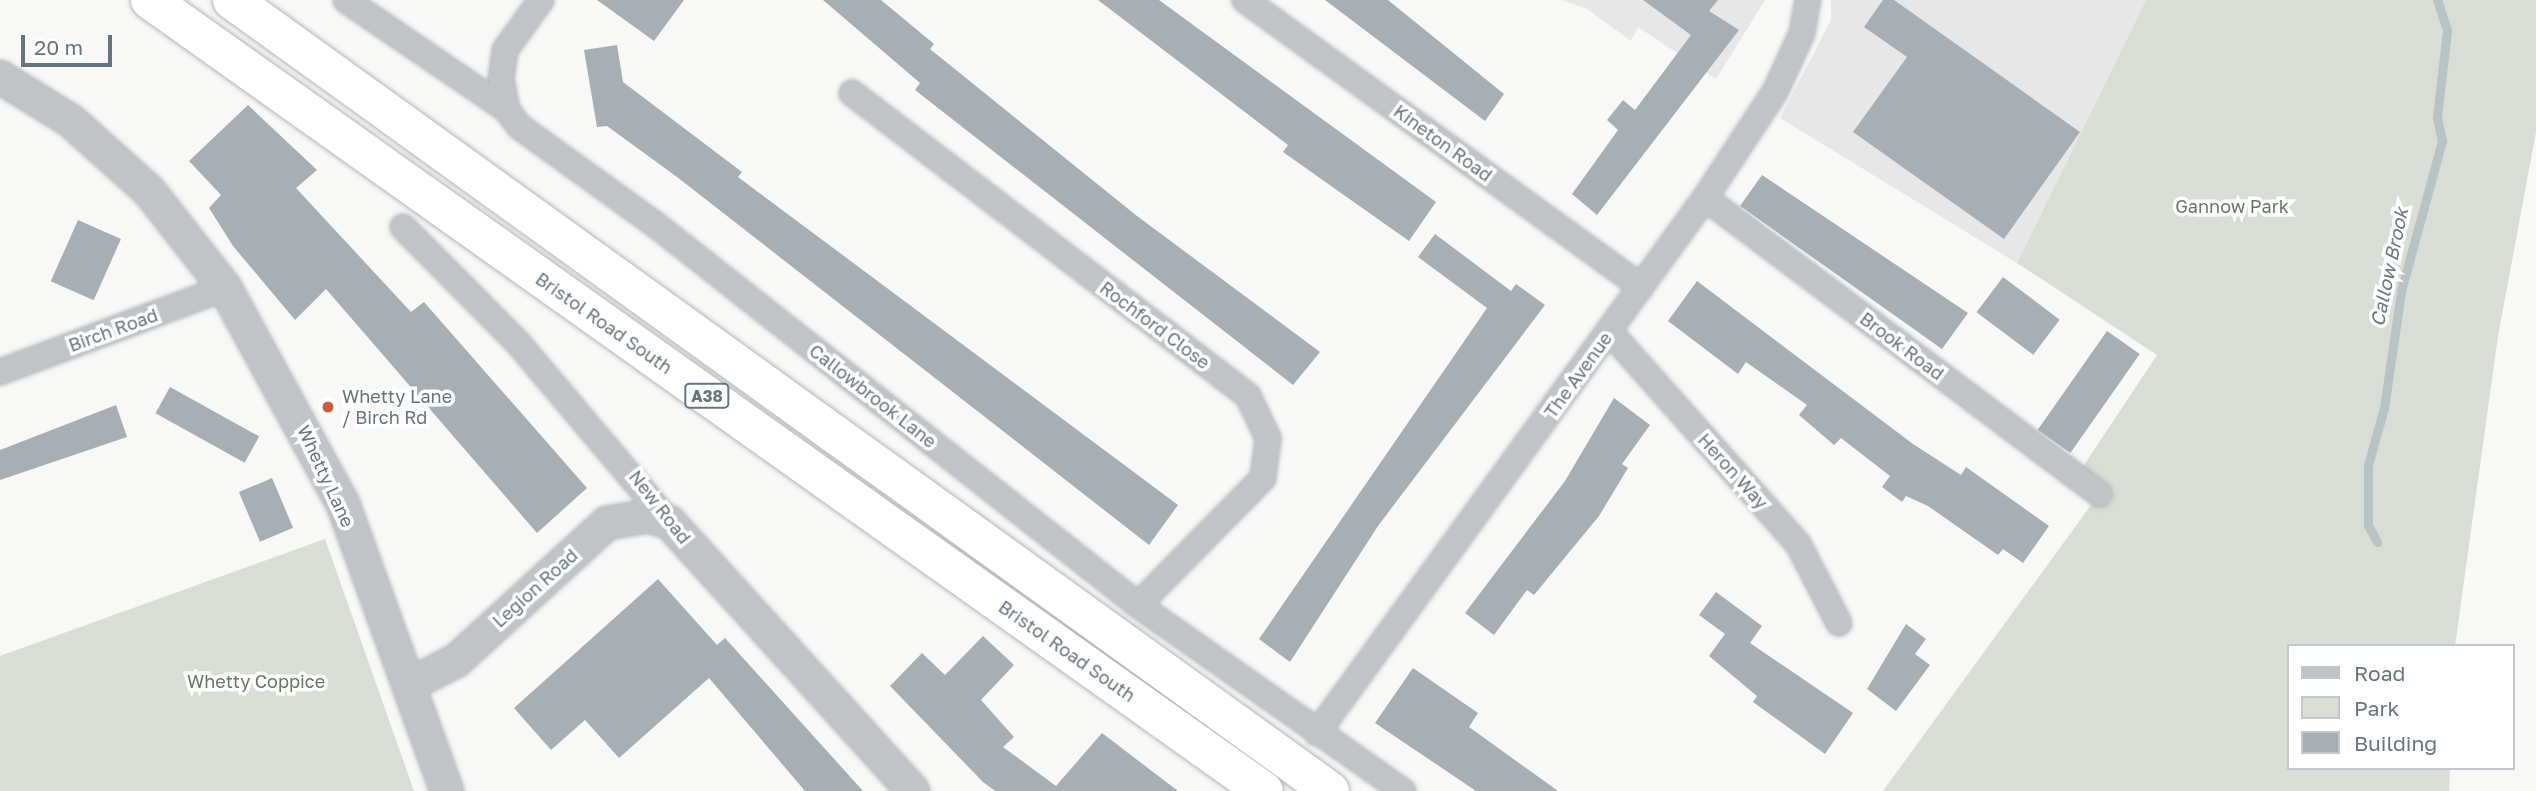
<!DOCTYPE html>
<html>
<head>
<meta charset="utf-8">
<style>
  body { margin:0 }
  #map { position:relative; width:2536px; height:791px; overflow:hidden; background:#f8f8f6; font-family:"Golos Text",sans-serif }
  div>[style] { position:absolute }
  .built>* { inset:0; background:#e6e7e6 }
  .green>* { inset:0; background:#d8ddd5 }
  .stream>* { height:9px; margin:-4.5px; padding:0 4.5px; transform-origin:4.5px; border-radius:4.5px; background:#b8c3c6 }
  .building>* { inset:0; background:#a8afb4; transform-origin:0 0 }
  .roads { filter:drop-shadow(0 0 2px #b3b7ba) drop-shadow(0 0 2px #b3b7ba) }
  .minor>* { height:24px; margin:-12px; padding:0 12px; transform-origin:12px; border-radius:12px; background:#c0c4c7 }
  .tertiary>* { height:32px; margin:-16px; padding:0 16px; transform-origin:16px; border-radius:16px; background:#c0c4c7 }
  .trunk>* { height:38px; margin:-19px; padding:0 19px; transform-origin:19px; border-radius:19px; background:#fff }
  .dots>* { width:19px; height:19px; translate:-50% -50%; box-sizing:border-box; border:4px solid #fff; border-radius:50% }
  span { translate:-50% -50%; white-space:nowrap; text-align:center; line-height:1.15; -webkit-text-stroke:7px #fff; paint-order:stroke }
  .shield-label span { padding:2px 5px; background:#fff; border:2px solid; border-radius:5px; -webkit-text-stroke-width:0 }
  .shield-label { font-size:16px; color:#66747e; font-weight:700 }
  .street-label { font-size:18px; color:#66747e }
  .park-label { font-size:18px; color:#687764 }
  .poi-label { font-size:18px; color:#66747e }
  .left { translate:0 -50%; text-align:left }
  .water-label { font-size:19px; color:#66797f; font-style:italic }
  .legend { position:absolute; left:2287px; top:644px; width:228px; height:126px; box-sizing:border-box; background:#fff; border:2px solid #c2c7cb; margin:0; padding:9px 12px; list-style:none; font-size:21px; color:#66747e }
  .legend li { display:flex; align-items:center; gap:14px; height:35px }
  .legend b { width:35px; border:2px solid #c2c7cb }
  .scale { position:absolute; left:21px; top:35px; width:91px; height:32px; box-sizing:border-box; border:4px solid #66747e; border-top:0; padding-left:9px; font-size:21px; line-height:24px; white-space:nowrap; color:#66747e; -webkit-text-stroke:5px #fff; paint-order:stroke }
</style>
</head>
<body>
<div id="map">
  <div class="built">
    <i style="clip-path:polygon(1562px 0,1765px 0,1716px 79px,1638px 27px,1631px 41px,1587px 9px)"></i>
    <i style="clip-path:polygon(1831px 0,2146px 0,2017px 263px,1780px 118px,1831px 20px)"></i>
  </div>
  <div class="green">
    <i style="clip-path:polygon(2146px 0,2536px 0,2536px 132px,2498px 336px,2455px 646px,2289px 646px,2289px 768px,2450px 768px,2449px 791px,1883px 791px,2099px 494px,2076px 477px,2157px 355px,2017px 263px)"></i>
    <i style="clip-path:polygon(325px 539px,414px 791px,0 791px,0 656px)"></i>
  </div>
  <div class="stream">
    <i style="left:2377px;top:542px;width:19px;rotate:-118deg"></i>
    <i style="left:2368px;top:525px;width:60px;rotate:-90deg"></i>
    <i style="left:2368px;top:465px;width:59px;rotate:-74.3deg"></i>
    <i style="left:2384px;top:408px;width:118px;rotate:-81.7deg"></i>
    <i style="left:2401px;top:291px;width:156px;rotate:-74.7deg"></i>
    <i style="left:2442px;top:141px;width:25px;rotate:-102deg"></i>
    <i style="left:2437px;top:117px;width:88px;rotate:-83.4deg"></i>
    <i style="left:2447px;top:30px;width:32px;rotate:-108deg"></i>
  </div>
  <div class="building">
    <i style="clip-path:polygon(597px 0,684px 0,654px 41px)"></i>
    <i style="clip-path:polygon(823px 0,881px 0,934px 44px,930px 49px,1137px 216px,1320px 352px,1293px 385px,915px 90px,920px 83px)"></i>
    <i style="clip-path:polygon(1098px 0,1159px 0,1436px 202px,1409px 241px,1283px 152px,1288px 145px)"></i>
    <i style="clip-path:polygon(1325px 0,1388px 0,1504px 94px,1485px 121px)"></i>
    <i style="clip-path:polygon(1643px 0,1718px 0,1709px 11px,1739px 30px,1597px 215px,1572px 194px,1618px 130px,1607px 120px,1623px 100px,1635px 110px,1691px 35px)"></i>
    <i style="clip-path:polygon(1883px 0,1894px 0,2080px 132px,2004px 239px,1853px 132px,1907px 57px,1864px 27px)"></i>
    <i style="clip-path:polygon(617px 45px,623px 82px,742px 172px,738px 177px,1178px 505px,1149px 545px,677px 177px,607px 126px,597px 127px,584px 50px)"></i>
    <i style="clip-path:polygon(248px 105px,317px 170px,296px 188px,411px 312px,424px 302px,587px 488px,537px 533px,326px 289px,295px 320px,233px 246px,209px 208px,221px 195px,189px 161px)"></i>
    <i style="clip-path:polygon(1762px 175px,1968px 313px,1942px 349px,1740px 206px)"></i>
    <i style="left:78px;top:220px;width:47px;height:67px;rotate:24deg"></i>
    <i style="clip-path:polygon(1435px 234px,1511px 291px,1516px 284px,1545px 305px,1378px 526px,1290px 662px,1259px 639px,1487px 308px,1418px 257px)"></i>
    <i style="left:2003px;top:277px;width:71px;height:44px;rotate:37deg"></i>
    <i style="clip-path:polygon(1697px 281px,1913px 444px,1961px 475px,1966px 467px,2049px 526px,2023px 563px,2003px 549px,1998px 555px,1928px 506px,1906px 496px,1902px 502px,1882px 487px,1890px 476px,1841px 438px,1834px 445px,1799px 415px,1807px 405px,1746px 362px,1738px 374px,1668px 321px)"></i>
    <i style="left:2107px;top:331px;width:40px;height:121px;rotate:35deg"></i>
    <i style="left:170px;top:387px;width:102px;height:30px;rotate:29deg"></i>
    <i style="clip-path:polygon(1614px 398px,1650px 425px,1622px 464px,1628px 468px,1599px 516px,1534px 595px,1527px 590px,1494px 635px,1465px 613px,1565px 481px)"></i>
    <i style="clip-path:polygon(116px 405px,127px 437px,0 480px,0 450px)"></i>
    <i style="left:272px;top:478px;width:54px;height:36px;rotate:67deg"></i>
    <i style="clip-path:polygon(658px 579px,717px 645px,725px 638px,863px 791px,805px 791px,709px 678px,619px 758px,585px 720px,551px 750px,514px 708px)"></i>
    <i style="clip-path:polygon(1716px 592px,1762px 626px,1750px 643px,1853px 713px,1825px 754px,1753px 702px,1757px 696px,1709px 656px,1725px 634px,1699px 615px)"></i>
    <i style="clip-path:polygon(1906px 624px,1926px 639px,1915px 654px,1930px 665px,1896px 711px,1867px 689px)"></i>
    <i style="clip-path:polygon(983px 636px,1014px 665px,981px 700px,1014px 737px,1003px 747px,1056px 786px,1102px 733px,1178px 791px,995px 791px,983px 782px,890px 686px,922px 653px,945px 675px)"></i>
    <i style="clip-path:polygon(1413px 668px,1478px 713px,1469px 727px,1558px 791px,1476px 791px,1375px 723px)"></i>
  </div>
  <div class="roads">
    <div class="minor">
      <i style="left:346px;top:0;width:195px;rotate:34.3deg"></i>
      <i style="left:507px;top:110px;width:21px;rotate:53deg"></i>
      <i style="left:520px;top:127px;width:168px;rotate:35.8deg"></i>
      <i style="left:656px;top:225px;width:614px;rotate:38.25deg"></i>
      <i style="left:1138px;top:605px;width:324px;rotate:35.1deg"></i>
      <i style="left:1245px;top:0;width:489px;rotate:35.9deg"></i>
      <i style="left:852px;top:93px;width:499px;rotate:37.4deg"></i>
      <i style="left:1248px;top:396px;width:47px;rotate:64.5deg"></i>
      <i style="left:1268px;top:438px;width:40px;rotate:97.1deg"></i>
      <i style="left:1263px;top:478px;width:178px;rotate:134.5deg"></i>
      <i style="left:507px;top:110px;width:32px;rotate:-101deg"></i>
      <i style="left:501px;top:79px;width:29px;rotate:-82deg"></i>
      <i style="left:505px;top:50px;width:62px;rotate:-54.2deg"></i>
      <i style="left:1705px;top:198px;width:493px;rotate:36.9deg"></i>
      <i style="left:403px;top:227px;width:163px;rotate:45.2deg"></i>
      <i style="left:518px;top:343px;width:234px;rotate:49.8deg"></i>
      <i style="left:1609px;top:331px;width:285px;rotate:48.4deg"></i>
      <i style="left:1798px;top:544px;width:89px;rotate:62.6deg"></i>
      <i style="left:0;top:372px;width:240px;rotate:-20.5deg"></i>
      <i style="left:1317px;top:733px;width:661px;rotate:-54.05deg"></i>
      <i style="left:1705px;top:198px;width:127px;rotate:-56.6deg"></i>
      <i style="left:1775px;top:92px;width:65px;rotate:-65.4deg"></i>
      <i style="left:1802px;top:33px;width:34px;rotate:-80deg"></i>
    </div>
    <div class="tertiary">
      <i style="left:0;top:77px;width:84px;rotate:31.8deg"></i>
      <i style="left:71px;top:121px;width:105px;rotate:41.9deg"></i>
      <i style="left:149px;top:191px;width:123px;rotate:51.9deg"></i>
      <i style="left:225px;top:288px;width:246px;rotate:61.4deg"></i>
      <i style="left:343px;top:504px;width:305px;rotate:70.1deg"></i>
      <i style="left:409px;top:685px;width:53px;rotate:-27.1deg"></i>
      <i style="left:456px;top:661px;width:205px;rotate:-42.4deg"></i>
      <i style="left:607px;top:523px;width:42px;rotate:-9.7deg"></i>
      <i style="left:648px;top:516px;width:22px;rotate:16deg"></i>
      <i style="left:669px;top:522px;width:363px;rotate:47.8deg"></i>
    </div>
    <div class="trunk">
      <i style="left:150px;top:0;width:1366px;rotate:35.38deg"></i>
      <i style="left:232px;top:0;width:1353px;rotate:35.77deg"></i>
    </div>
  </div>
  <div class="dots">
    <i style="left:328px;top:407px;background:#d4593a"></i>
  </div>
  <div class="shield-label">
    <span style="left:707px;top:396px">A38</span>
  </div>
  <div class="street-label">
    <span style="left:1443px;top:143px;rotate:36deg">Kineton Road</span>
    <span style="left:604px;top:323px;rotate:35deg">Bristol Road South</span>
    <span style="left:1155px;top:325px;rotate:37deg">Rochford Close</span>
    <span style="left:113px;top:330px;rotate:-20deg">Birch Road</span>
    <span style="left:1902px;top:346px;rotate:37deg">Brook Road</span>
    <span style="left:1578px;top:375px;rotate:-54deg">The Avenue</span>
    <span style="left:873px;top:396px;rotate:38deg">Callowbrook Lane</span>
    <span style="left:1733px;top:471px;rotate:48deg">Heron Way</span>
    <span style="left:326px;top:476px;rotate:65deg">Whetty Lane</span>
    <span style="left:660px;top:507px;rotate:52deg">New Road</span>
    <span style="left:535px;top:588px;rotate:-42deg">Legion Road</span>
    <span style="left:1067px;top:651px;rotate:35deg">Bristol Road South</span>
  </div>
  <div class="park-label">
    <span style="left:2232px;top:206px">Gannow Park</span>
    <span style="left:256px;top:681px">Whetty Coppice</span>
  </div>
  <div class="poi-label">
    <span class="left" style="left:342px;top:407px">Whetty Lane<br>/ Birch Rd</span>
  </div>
  <div class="water-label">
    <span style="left:2389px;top:267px;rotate:-78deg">Callow Brook</span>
  </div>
  <ul class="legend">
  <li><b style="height:9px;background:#c0c4c7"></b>Road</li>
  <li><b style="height:19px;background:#d8ddd5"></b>Park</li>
  <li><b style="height:19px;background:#a8afb4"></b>Building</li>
  </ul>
  <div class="scale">20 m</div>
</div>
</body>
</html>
